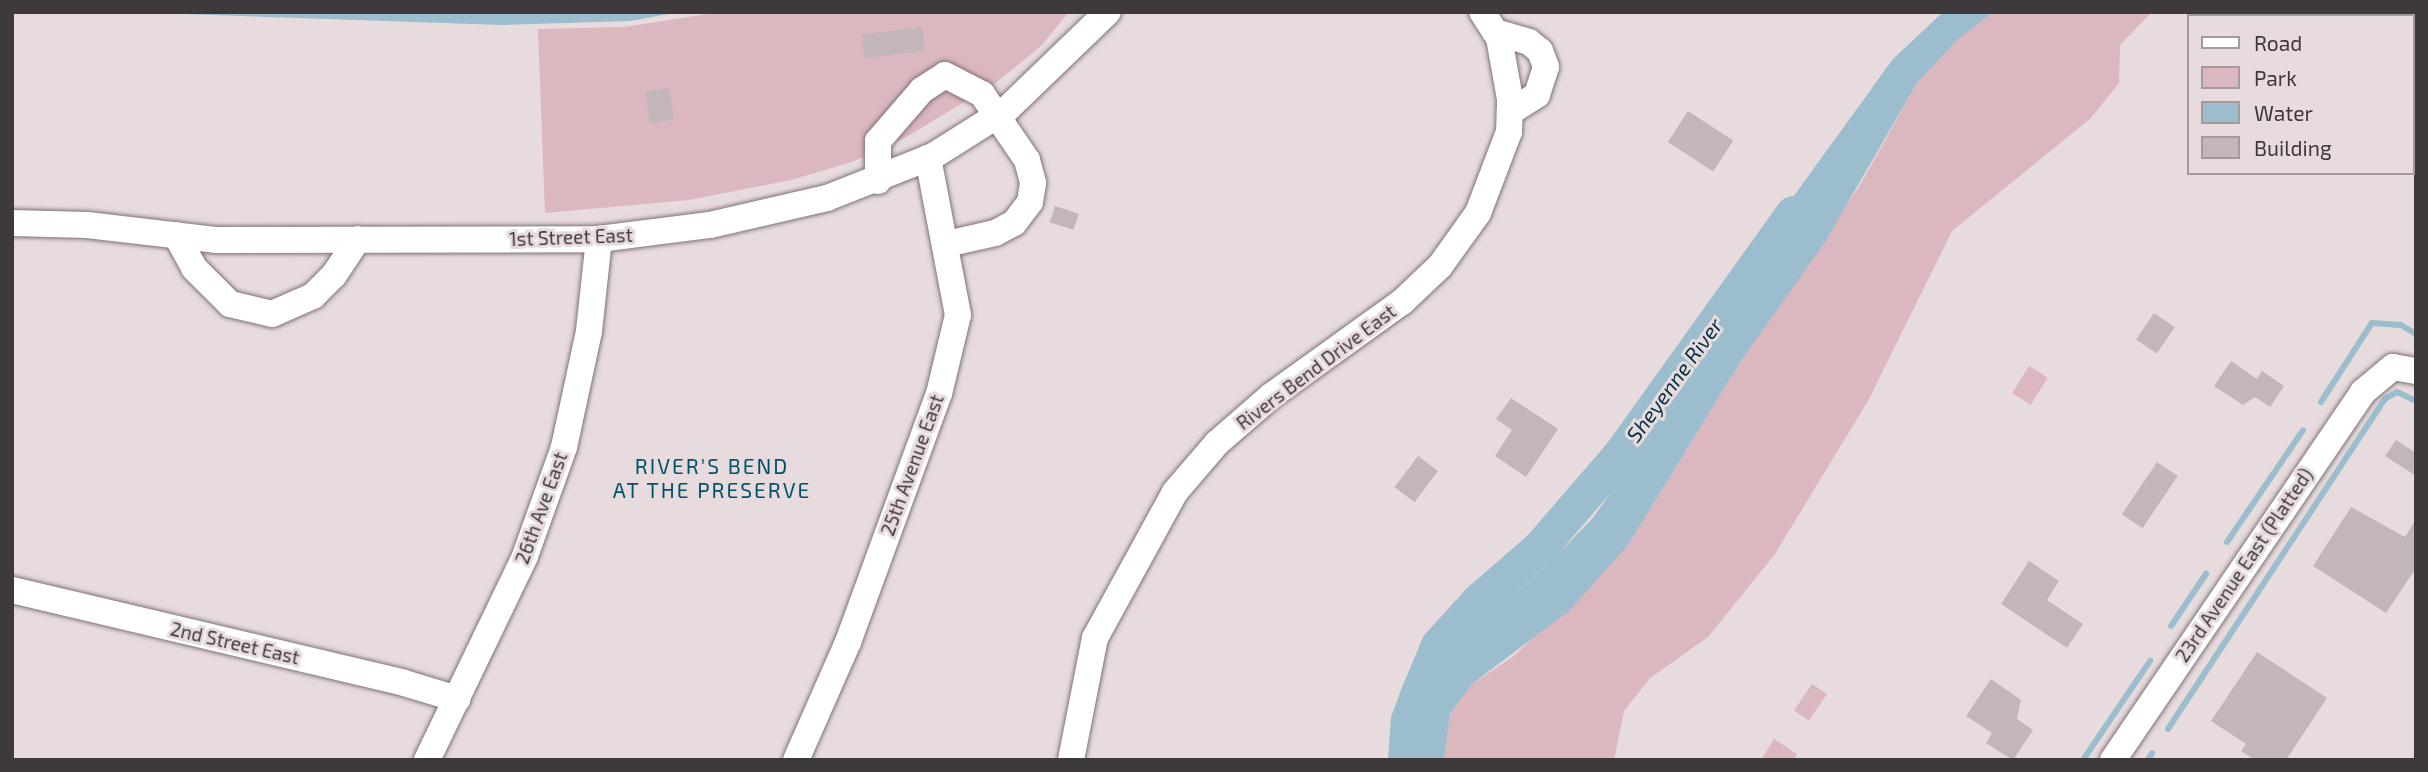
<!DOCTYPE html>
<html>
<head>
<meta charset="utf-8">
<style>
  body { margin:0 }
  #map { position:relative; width:2428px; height:772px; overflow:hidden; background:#e8dbdd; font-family:"Exo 2",sans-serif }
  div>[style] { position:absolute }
  .green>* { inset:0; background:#dbb7bf; transform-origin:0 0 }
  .water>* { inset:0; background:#9bbdcd }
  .stream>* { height:6px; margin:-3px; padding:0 3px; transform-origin:3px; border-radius:3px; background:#9bbdcd }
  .river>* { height:35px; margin:-17.5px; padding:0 17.5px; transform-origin:17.5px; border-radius:17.5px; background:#9bbdcd }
  .building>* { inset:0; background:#c3b6b9; transform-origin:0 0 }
  .roads { filter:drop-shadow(0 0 2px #7f7375) drop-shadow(0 0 2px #7f7375) }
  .minor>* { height:26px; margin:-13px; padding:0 13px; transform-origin:13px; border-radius:13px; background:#fff }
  span { translate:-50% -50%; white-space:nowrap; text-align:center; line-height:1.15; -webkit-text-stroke:6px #e8dbdd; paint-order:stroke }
  .street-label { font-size:19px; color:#3e393a }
  .water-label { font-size:21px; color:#003143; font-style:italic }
  .neighbourhood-label { font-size:21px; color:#00506a; letter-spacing:2px }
  .frame { position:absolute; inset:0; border:14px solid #3e393a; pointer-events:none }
  .legend { position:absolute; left:2187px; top:14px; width:228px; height:161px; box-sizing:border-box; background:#e8dbdd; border:2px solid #a49a9c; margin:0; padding:9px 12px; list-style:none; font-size:21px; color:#3e393a }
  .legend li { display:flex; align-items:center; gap:14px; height:35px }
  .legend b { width:35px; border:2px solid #a49a9c }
</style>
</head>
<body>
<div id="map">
  <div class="green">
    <i style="clip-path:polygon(721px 12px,1069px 12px,1041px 46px,997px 82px,908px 136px,852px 162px,791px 180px,689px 200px,545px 213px,538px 29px,624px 27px)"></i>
    <i style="clip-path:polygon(1993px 12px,2152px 12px,2120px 45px,2119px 83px,2091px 118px,1952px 231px,1869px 399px,1775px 554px,1708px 637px,1650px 678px,1624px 711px,1614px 760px,1444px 760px,1450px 714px,1472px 684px,1514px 656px,1628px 545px,1741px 361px,1860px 185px,1917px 83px,1956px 40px)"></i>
    <i style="left:2029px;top:366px;width:22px;height:32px;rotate:32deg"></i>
    <i style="left:1812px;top:684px;width:18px;height:32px;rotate:34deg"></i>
    <i style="clip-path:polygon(1774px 739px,1797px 754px,1794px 760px,1761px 760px)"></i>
  </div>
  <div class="water">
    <i style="clip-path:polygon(124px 12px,680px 12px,630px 21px,502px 25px)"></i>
    <i style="clip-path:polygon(1943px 12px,1993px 12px,1957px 40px,1917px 83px,1825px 242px,1741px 361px,1628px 545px,1570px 610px,1472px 684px,1450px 714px,1444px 760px,1388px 760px,1391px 717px,1405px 680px,1441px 646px,1491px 613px,1543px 569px,1593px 518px,1714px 343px,1754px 278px,1780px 215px,1893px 59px)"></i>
  </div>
  <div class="stream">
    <i style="left:2321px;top:402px;width:94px;rotate:-57.2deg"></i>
    <i style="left:2372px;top:323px;width:29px;rotate:4deg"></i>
    <i style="left:2401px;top:325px;width:17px;rotate:31deg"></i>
    <i style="left:2227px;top:542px;width:135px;rotate:-55.8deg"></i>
    <i style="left:2171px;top:626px;width:63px;rotate:-56.1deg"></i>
    <i style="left:2168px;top:729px;width:395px;rotate:-56.7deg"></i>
    <i style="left:2385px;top:399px;width:14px;rotate:-30deg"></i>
    <i style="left:2397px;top:392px;width:21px;rotate:25deg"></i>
    <i style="left:2083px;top:760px;width:120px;rotate:-55.9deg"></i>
    <i style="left:2148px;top:760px;width:8px;rotate:-60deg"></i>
  </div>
  <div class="river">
    <i style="left:1422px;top:760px;width:62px;rotate:-95.5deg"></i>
    <i style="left:1416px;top:698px;width:57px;rotate:-67.5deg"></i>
    <i style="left:1438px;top:645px;width:61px;rotate:-47.7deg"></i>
    <i style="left:1479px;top:600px;width:79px;rotate:-40.9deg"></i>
    <i style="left:1539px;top:548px;width:125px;rotate:-49.2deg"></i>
    <i style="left:1621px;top:453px;width:295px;rotate:-54.4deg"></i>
  </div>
  <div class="building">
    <i style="left:922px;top:27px;width:24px;height:61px;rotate:83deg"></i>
    <i style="left:669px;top:88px;width:32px;height:24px;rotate:81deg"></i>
    <i style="left:1688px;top:111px;width:54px;height:37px;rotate:33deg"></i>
    <i style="left:1055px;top:206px;width:25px;height:17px;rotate:18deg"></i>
    <i style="left:2154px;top:313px;width:25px;height:32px;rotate:34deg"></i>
    <i style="clip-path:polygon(2231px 361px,2257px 379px,2262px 371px,2284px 386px,2270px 407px,2255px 397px,2243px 405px,2214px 386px)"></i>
    <i style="clip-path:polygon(1511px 398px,1558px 429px,1526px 477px,1495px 456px,1512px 430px,1496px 419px)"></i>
    <i style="clip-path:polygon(2396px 440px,2416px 453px,2416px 476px,2385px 456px)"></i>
    <i style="left:1418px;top:456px;width:25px;height:39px;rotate:37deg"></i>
    <i style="left:2157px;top:462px;width:25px;height:63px;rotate:34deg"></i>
    <i style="clip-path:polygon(2351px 507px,2405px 537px,2416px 519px,2416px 568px,2386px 613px,2313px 566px)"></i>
    <i style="clip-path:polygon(2029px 561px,2059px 581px,2047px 600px,2083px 624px,2067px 648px,2001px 604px)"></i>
    <i style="clip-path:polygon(2257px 652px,2327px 698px,2286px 760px,2255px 760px,2241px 751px,2246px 744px,2211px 721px)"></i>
    <i style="clip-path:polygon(1991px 679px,2021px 700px,2017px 719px,2033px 730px,2013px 760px,1986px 743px,1992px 733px,1966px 716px)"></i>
  </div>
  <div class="roads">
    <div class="minor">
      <i style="left:1495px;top:32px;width:35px;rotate:16deg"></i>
      <i style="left:1529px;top:42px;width:14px;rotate:39deg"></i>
      <i style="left:1540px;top:51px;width:17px;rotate:69deg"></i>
      <i style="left:1546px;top:67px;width:29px;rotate:108deg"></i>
      <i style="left:1537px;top:95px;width:32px;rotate:148deg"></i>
      <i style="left:878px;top:181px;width:40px;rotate:-90deg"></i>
      <i style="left:878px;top:141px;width:67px;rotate:-49.2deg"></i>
      <i style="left:922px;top:90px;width:27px;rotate:-33deg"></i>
      <i style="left:945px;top:75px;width:42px;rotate:27.2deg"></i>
      <i style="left:982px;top:94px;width:80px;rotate:55.7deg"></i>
      <i style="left:1027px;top:160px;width:24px;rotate:75deg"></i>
      <i style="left:1033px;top:183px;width:19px;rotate:99deg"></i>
      <i style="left:1030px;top:202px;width:26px;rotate:127deg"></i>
      <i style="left:1014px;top:223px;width:21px;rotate:152deg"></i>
      <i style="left:995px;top:233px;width:49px;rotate:167.1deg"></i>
      <i style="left:12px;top:223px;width:75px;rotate:1.5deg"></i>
      <i style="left:87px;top:225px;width:131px;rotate:6.6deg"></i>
      <i style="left:217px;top:240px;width:382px;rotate:-0.1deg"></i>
      <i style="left:599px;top:239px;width:112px;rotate:-7.2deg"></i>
      <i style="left:710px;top:225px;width:120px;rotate:-13deg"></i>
      <i style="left:827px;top:198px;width:114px;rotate:-21.6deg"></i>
      <i style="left:933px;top:156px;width:86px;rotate:-32.2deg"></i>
      <i style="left:1006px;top:110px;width:141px;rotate:-43.9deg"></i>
      <i style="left:176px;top:235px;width:38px;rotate:61deg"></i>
      <i style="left:194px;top:268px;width:51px;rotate:45deg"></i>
      <i style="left:230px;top:304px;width:43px;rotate:13.4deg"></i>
      <i style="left:272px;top:314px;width:45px;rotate:-23.7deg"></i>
      <i style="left:313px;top:296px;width:30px;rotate:-45deg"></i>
      <i style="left:334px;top:275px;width:43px;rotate:-56.3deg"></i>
      <i style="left:12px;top:590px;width:400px;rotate:13.3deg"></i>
      <i style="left:401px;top:682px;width:59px;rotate:16.9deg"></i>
      <i style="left:427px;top:760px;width:226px;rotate:-64.3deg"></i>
      <i style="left:525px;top:556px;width:116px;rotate:-70.3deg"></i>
      <i style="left:564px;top:447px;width:119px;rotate:-77.8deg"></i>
      <i style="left:589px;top:331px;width:93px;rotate:-83.8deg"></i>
      <i style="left:796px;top:760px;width:129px;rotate:-66.2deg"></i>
      <i style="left:848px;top:642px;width:264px;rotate:-69.9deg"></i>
      <i style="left:939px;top:394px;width:81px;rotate:-76.5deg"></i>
      <i style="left:958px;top:315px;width:160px;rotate:-100.8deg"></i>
      <i style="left:1071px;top:760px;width:124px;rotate:-78.9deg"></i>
      <i style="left:1095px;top:638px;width:166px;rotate:-61.3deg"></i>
      <i style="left:1175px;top:492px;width:65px;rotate:-49.4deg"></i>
      <i style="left:1217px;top:443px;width:72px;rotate:-41deg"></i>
      <i style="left:1271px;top:396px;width:161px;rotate:-35.7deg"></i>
      <i style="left:1402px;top:302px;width:52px;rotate:-43.5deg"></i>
      <i style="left:1440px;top:266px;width:65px;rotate:-54.4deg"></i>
      <i style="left:1478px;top:213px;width:87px;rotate:-69.1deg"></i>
      <i style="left:1509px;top:132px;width:33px;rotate:-88deg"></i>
      <i style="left:1510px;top:99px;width:62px;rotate:-100.2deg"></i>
      <i style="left:1499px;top:38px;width:31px;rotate:-123deg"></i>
      <i style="left:2113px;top:760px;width:445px;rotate:-55.8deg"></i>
      <i style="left:2363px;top:392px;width:39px;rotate:-40deg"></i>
      <i style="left:2393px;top:367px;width:23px;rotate:10deg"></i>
    </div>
  </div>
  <div class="street-label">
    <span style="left:571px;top:237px;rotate:-2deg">1st Street East</span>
    <span style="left:1316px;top:367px;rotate:-37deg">Rivers Bend Drive East</span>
    <span style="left:912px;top:465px;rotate:-70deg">25th Avenue East</span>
    <span style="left:541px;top:508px;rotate:-70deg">26th Ave East</span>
    <span style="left:2244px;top:565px;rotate:-56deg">23rd Avenue East (Platted)</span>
    <span style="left:235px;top:643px;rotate:13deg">2nd Street East</span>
  </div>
  <div class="water-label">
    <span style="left:1674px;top:380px;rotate:-54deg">Sheyenne River</span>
  </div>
  <div class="neighbourhood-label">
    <span style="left:712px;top:478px">RIVER'S BEND<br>AT THE PRESERVE</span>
  </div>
  <div class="frame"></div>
  <ul class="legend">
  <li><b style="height:9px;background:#fff"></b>Road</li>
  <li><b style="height:19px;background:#dbb7bf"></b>Park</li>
  <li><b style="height:19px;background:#9bbdcd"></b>Water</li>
  <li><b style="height:19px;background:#c3b6b9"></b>Building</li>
  </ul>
</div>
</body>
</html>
